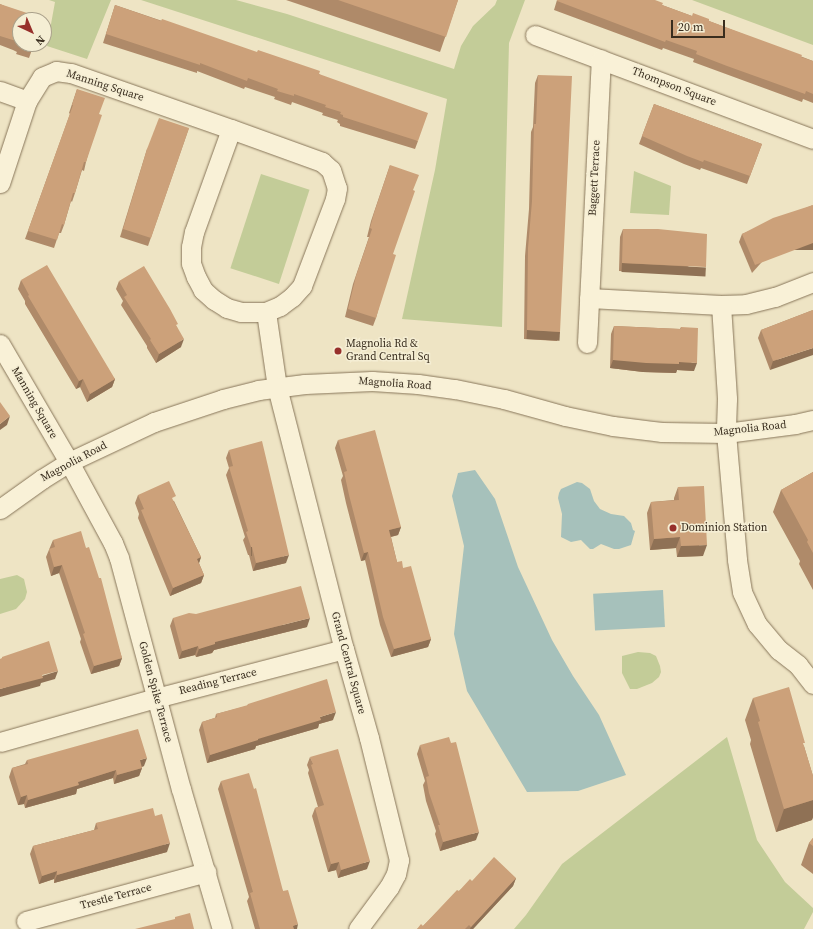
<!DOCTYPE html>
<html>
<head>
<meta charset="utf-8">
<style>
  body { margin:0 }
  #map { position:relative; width:813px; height:929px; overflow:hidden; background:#eee4c4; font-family:"Source Serif 4",serif }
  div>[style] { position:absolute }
  .green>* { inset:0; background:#c3cc98; transform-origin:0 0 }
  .water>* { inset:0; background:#a6c1bb; transform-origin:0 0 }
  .roads { filter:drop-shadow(0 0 1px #88765a) drop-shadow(0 0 1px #88765a) }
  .minor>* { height:19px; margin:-9.5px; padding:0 9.5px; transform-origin:9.5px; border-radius:9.5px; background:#f9f1d7 }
  .wall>* { inset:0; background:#af8a69 }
  .shaded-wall>* { inset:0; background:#8f7155; transform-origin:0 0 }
  .building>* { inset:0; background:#cca17a }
  .dots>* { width:11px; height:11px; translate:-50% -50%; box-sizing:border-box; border:2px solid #f5eed4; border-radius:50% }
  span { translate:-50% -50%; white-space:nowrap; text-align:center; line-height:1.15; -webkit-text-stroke:3px #f5eed4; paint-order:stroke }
  .street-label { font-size:11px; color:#392d1e }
  .poi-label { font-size:11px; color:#392d1e }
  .left { translate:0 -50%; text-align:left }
  .north { position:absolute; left:12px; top:12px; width:40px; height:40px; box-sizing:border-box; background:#f5eed4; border:1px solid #aaa18b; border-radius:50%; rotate:136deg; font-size:11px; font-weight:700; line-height:16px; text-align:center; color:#392d1e }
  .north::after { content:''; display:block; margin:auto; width:14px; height:18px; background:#97302b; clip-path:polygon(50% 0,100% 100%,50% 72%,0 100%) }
  .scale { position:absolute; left:671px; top:20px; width:54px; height:18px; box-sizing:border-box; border:2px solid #392d1e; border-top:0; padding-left:5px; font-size:12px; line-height:14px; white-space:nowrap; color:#392d1e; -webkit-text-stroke:3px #f5eed4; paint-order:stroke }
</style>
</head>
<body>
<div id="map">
  <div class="green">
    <i style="clip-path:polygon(49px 0,111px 0,87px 59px,47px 46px,55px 2px)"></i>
    <i style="clip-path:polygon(141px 0,236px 0,287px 14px,454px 69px,461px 46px,473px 26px,495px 5px,497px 0,525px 0,509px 43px,502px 327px,402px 319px,435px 170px,447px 99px)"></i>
    <i style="clip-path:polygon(692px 0,813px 0,813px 45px)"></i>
    <i style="clip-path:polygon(634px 171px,671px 186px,669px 215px,630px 213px)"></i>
    <i style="left:261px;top:174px;width:51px;height:99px;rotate:18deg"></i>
    <i style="clip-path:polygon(17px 575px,24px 579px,27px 592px,25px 599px,16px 609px,0 614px,0 579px)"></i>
    <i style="clip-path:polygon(638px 652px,650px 653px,656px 656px,660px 666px,661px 672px,659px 677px,652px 683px,637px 689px,630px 689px,622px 673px,622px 656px)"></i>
    <i style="clip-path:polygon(727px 737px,757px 840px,785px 882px,813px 908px,813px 912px,804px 929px,514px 929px,526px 915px,562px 864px)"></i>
  </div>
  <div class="water">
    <i style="clip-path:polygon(475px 470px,495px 499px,518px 567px,552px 640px,573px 676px,599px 715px,626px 775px,578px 791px,527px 792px,467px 691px,454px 634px,464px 546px,452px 496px,458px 473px)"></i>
    <i style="clip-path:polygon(577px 482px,582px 483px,590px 489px,594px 501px,600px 509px,611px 514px,624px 516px,631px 523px,633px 530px,635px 531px,631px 545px,619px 549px,614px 549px,601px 544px,593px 549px,590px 549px,581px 540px,571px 542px,561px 537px,562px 514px,558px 498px,559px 493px,561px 489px)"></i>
    <i style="left:663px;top:590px;width:37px;height:70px;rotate:87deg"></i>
  </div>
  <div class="roads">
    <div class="minor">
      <i style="left:535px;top:35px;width:297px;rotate:20.5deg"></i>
      <i style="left:0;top:91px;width:29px;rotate:20deg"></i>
      <i style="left:0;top:183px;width:86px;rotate:-71.8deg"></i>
      <i style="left:27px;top:101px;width:28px;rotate:-58deg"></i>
      <i style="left:42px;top:77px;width:15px;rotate:-23deg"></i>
      <i style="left:56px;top:71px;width:15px;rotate:8deg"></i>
      <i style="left:71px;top:73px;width:170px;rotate:19.3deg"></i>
      <i style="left:231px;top:129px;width:97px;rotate:19.9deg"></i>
      <i style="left:322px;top:162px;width:12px;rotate:42deg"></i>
      <i style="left:331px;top:170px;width:19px;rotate:72deg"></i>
      <i style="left:337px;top:188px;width:11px;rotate:100deg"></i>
      <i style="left:335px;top:199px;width:93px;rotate:110.8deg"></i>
      <i style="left:302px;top:286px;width:15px;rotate:132deg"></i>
      <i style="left:292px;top:297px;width:15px;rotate:143deg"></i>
      <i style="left:280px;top:306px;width:15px;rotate:157deg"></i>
      <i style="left:266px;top:312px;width:25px;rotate:180deg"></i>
      <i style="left:241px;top:312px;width:15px;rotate:-164deg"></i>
      <i style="left:227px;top:308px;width:15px;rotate:-148deg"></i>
      <i style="left:214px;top:300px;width:15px;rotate:-138deg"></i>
      <i style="left:203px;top:290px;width:15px;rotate:-118deg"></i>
      <i style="left:196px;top:277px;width:15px;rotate:-110deg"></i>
      <i style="left:191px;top:263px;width:16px;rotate:-90deg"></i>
      <i style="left:191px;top:247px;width:15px;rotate:-79deg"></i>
      <i style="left:194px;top:232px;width:109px;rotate:-70.2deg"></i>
      <i style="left:589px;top:298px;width:132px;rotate:3deg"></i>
      <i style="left:721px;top:305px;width:25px;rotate:-2deg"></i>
      <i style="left:746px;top:304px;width:30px;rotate:-14deg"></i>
      <i style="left:775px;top:297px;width:41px;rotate:-21.5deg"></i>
      <i style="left:721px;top:305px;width:94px;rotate:86.3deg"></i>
      <i style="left:727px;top:399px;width:34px;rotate:92deg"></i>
      <i style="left:726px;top:433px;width:127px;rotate:85deg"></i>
      <i style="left:737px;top:560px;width:32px;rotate:81deg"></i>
      <i style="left:742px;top:592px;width:35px;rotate:65deg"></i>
      <i style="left:757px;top:624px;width:34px;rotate:50deg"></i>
      <i style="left:779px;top:650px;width:24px;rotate:38deg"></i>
      <i style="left:798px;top:665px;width:24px;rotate:52deg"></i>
      <i style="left:266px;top:312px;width:76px;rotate:81.7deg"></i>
      <i style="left:277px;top:387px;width:270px;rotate:75.7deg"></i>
      <i style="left:344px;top:649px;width:92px;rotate:74.3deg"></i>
      <i style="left:369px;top:738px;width:126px;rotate:76.2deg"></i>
      <i style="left:399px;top:860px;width:14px;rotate:102deg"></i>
      <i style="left:396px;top:874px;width:15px;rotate:118deg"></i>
      <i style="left:389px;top:887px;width:52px;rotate:126.4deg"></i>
      <i style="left:587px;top:343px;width:284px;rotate:-87.2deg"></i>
      <i style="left:0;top:344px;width:137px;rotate:59.7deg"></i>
      <i style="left:69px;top:462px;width:92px;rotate:61.5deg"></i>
      <i style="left:113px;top:543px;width:16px;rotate:68deg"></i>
      <i style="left:119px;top:558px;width:239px;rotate:75deg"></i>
      <i style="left:181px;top:789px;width:146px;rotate:73.7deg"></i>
      <i style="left:0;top:509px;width:52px;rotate:-35.5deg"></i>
      <i style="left:42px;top:479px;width:32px;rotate:-32deg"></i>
      <i style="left:69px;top:462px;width:94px;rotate:-25.2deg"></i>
      <i style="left:154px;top:422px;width:73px;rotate:-18.4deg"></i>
      <i style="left:223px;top:399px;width:36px;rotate:-14deg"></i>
      <i style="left:258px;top:390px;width:47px;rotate:-7.3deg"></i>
      <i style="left:305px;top:384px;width:67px;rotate:-2.6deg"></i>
      <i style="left:372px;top:381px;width:46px;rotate:3.7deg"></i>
      <i style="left:418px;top:384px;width:37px;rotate:8deg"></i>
      <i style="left:455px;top:389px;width:50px;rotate:11.5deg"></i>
      <i style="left:504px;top:399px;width:63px;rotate:15.6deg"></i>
      <i style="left:565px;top:416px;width:49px;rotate:11.8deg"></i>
      <i style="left:613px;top:426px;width:49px;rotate:7deg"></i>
      <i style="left:662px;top:432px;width:64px;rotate:0.9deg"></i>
      <i style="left:726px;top:433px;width:70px;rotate:-7.4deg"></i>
      <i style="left:795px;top:424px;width:18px;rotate:-13deg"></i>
      <i style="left:0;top:742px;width:162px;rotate:-15.8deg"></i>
      <i style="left:156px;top:698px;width:194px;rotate:-14.6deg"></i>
      <i style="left:26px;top:921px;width:187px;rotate:-15.2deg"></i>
    </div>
  </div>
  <div class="wall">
    <i style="clip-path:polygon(286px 0,458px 0,440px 52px)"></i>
    <i style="clip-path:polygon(557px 0,662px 5px,692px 16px,709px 21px,813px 61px,813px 103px,803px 99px,802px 102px,693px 62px,694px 59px,663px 48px,662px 50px,554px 10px)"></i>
    <i style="clip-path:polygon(0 4px,26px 16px,34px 44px,29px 58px,16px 54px,17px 52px,13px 50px,0 45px)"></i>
    <i style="clip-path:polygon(115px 5px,319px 74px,418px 141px,415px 149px,340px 126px,340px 124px,337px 122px,338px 120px,322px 115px,323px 113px,292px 102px,291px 105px,274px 99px,275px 97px,245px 87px,244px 89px,197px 71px,197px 73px,103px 43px)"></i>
    <i style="clip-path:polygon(538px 75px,560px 332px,557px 341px,524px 339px,525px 256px,529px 209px,531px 132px,533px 127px,535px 83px)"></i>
    <i style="clip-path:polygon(77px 89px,99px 114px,86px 162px,84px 171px,82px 170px,75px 193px,72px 202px,71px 201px,64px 225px,61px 233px,59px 233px,54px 248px,25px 239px,70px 114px,69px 113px)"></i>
    <i style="clip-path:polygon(654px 104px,762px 144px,747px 184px,701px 168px,700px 170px,684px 164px,639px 144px)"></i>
    <i style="clip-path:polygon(189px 128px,148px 246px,120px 237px,147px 149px)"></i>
    <i style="clip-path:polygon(390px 165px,393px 254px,376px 318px,373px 326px,345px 317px,353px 284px,369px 237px,367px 237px,371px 221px)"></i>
    <i style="clip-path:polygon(813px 205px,752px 273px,739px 242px,742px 234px)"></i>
    <i style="clip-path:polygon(623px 229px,703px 275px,619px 271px,620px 237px)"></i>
    <i style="clip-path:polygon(21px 280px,115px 379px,112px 387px,87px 402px,80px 387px,76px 389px,25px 304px,25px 301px,18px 289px)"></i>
    <i style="clip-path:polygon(119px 281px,177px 327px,181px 347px,156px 363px,147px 348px,147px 346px,121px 305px,123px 301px,116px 289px)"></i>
    <i style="clip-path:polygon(813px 310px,770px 370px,758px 338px,761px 330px)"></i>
    <i style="clip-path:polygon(614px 326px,680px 329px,681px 327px,694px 371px,677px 370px,676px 373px,643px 372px,610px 368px,611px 334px)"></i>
    <i style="clip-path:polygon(338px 440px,401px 527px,398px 535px,391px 537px,397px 562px,403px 568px,431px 639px,428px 647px,391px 657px,380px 625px,365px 560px,361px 561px,346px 503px,341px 480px,343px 476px,335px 448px)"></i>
    <i style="clip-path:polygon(229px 450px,286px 563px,253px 571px,249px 555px,248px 555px,243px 540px,245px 537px,226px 475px,229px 468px,226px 458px)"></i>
    <i style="clip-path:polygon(813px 472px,813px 590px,799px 564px,800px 561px,773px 512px,781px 490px)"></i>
    <i style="clip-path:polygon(678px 487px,703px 556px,677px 557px,676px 548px,650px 550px,647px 513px,651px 502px,674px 500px,674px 498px)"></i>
    <i style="clip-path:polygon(138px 495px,174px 501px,201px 557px,199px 563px,204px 575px,201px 583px,170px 596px,138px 518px,139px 514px,135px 503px)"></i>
    <i style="clip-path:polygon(53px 540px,86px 548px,122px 658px,119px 666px,91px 674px,80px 642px,81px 639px,59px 573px,51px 576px,46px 557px)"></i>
    <i style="clip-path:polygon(173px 618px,307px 627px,214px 650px,212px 653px,196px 657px,195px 655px,179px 659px,170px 626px)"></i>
    <i style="clip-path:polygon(753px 698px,804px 746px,813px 776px,813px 817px,812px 820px,776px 832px,750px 744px,751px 740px,745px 720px)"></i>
    <i style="clip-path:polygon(248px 704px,333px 720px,319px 724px,318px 728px,256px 746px,255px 749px,207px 763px,199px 730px,202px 722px,215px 718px,216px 714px,247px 706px)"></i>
    <i style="clip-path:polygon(420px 745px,476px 840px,440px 851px,435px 834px,436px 831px,426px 801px,423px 785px,425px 781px,417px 754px)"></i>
    <i style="clip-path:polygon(310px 757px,367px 869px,338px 878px,336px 870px,328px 872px,312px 816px,315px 808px,318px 807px,308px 773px,309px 770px,307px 765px)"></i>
    <i style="clip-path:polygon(27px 760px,144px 766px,142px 767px,142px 768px,139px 776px,114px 784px,113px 778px,77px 789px,76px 794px,25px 808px,24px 804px,18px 805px,9px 777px,12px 768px,25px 764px)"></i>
    <i style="clip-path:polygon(221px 781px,283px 891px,297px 929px,255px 929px,247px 901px,249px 897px,218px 789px)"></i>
    <i style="clip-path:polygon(155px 816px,167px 852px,54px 883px,54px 879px,39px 884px,30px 854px,33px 846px,94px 830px,96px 823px)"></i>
    <i style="clip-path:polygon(813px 838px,813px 874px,801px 865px,809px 843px)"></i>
    <i style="clip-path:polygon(516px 878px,513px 886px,473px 929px,417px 929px,423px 926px,459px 891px,472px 881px)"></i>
  </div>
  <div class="shaded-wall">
    <i style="left:813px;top:243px;width:7px;height:62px;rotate:90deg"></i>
    <i style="left:622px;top:263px;width:84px;height:9px;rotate:3deg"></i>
    <i style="left:527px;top:330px;width:33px;height:9px;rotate:3deg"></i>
    <i style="clip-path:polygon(184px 339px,181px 347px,156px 363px,159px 354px)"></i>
    <i style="clip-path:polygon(813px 348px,813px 355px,770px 370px,773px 361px)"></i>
    <i style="clip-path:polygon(613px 360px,679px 362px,697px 363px,694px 371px,677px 370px,676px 373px,643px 372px,610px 368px)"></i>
    <i style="clip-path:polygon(83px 379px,80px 387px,76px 389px,79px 381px)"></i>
    <i style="clip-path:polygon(115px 379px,112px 387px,87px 402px,90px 394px)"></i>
    <i style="clip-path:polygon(10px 416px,7px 425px,0 430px,0 424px)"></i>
    <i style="clip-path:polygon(401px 527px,398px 535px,386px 538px,389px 530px)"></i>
    <i style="clip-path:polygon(680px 537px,676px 548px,650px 550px,654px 539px)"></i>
    <i style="clip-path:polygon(707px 545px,703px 556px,677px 557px,681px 546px)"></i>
    <i style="left:251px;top:547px;width:1px;height:9px"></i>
    <i style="clip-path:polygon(368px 552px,365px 560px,361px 561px,364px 553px)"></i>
    <i style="clip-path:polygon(289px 555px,286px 563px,253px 571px,256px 563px)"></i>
    <i style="clip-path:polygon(201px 557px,198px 566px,197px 559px)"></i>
    <i style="clip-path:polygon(62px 565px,59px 573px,51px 576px,54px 567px)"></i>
    <i style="clip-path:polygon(204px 575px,201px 583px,170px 596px,173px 588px)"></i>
    <i style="clip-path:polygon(310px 618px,307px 627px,214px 650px,212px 653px,196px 657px,199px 649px,215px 642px)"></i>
    <i style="clip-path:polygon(431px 639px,428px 647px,391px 657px,394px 649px)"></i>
    <i style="clip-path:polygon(198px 646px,195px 655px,179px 659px,182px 651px)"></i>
    <i style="clip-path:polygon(122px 658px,119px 666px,91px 674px,94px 666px)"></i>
    <i style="clip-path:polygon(58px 671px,55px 679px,41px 683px,40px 686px,0 697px,0 689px)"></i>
    <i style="clip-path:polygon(336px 712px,333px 720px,319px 724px,318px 728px,256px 746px,255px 749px,207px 763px,210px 755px,320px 717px)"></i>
    <i style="clip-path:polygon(147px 758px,144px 766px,137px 768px,140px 760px)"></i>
    <i style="clip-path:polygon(142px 768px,139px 776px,114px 784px,117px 775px)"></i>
    <i style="clip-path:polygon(116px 770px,113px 778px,77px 789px,76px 794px,25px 808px,28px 800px,78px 782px)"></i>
    <i style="clip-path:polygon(27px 795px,24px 804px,18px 805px,21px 797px)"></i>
    <i style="clip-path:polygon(813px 800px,813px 817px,812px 820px,776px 832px,784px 809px)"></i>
    <i style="clip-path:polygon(479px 832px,476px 840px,440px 851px,443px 842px)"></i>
    <i style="clip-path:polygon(170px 843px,167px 852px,54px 883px,57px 875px)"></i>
    <i style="clip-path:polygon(370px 861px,367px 869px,338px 878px,341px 870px)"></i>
    <i style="clip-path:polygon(339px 862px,336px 870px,328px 872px,331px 864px)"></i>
    <i style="clip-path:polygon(57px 871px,54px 879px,39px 884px,42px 876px)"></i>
    <i style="clip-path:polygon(516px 878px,513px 886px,473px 929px,470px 929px,471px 927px)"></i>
    <i style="clip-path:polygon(298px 924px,297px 929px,292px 929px,293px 926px)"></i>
  </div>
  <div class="building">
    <i style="clip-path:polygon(338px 0,458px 0,446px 37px)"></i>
    <i style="clip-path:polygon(557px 0,655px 0,663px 3px,662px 5px,692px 16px,693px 13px,709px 19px,709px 21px,802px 55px,801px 57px,813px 61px,813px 94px,806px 91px,805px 94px,727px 66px,696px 54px,697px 51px,666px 40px,665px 42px,557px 1px)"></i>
    <i style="clip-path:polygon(0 4px,27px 13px,26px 16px,38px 20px,20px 20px,20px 44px,34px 44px,32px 50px,19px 46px,20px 43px,16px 41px,0 36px)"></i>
    <i style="clip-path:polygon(115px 5px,161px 21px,162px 19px,257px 52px,258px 50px,320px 71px,319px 74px,428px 113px,418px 141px,343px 117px,343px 115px,340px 114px,341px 112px,325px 107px,326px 105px,294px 94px,294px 96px,277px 91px,278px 89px,248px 78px,247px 81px,200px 63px,200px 65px,106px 34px)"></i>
    <i style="clip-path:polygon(538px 75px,572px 76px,560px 332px,527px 330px,528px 248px,532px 201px,534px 124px,536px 124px)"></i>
    <i style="clip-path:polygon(77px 89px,105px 98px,99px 114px,102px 115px,86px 162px,84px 162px,75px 193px,73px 193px,64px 225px,62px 224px,57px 240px,28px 231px,73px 105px,72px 105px)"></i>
    <i style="clip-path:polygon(654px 104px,762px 144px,750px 176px,704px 160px,703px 162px,687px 156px,642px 136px)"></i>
    <i style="clip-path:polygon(159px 118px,189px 128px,151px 238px,123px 229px,147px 149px)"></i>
    <i style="clip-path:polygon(390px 165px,419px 175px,413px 190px,415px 191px,393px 254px,396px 255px,376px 318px,348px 309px,356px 276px,372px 229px,370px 228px,374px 213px)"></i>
    <i style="clip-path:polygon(813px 205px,813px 243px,755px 265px,742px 234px,773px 218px)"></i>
    <i style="clip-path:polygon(623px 229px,658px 229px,707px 234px,706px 267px,622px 263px)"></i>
    <i style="clip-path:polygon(47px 265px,115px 379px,90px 394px,83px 379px,79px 381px,28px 296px,29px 295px,21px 280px)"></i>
    <i style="clip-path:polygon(144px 266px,170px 309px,178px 324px,176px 325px,184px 339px,159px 354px,150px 340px,151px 339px,124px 297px,127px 295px,119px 281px)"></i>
    <i style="clip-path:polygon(813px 310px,813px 348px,773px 361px,761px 330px)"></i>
    <i style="clip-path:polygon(614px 326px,681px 329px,681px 327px,698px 328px,697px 363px,679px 362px,679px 364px,646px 363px,613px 360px)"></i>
    <i style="clip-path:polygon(0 402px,10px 416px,0 424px)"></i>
    <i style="clip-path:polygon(375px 430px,401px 527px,389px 530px,397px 562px,402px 561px,403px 568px,411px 566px,431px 639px,394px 649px,383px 617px,368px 552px,364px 553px,349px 495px,344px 472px,347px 471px,338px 440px)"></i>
    <i style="clip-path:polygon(262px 441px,289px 555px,256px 563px,252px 547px,251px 547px,246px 532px,248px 531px,229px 467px,233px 466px,229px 450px)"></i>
    <i style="clip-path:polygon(813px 472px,813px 553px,807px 542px,808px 540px,781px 490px)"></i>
    <i style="clip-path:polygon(169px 481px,176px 496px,172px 498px,201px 557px,197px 559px,204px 575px,173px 588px,141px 510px,144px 509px,138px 495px)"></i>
    <i style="clip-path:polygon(704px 486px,707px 545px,681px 546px,680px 537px,654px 539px,651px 502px,679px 500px,678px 487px)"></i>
    <i style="clip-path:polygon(81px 531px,86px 548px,89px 547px,99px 578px,101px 578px,122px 658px,94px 666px,83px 634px,85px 633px,64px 571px,62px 565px,54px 567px,49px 549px,55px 547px,53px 540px)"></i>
    <i style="clip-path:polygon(301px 586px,310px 618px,215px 642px,215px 644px,199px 649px,198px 646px,182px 651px,173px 618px,189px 613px,196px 614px)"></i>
    <i style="clip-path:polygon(49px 641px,58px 671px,42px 675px,43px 678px,0 689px,0 659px,2px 658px,2px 657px)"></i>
    <i style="clip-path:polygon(327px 679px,336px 712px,320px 717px,321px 720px,258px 739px,258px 740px,210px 755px,202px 722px,217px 717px,216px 714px,248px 705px,248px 704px)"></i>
    <i style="clip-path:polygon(789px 687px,805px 743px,803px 743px,813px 776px,813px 800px,784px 809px,758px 722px,760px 721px,753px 698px)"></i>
    <i style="clip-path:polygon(138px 729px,147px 758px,140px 760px,142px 768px,117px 775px,116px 770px,78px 782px,79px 785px,28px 800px,27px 795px,21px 797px,12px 768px,28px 764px,27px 760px)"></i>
    <i style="clip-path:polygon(449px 737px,451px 743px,456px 742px,479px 832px,443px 842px,438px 825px,440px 825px,429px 793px,426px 777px,429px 776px,420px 745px)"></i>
    <i style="clip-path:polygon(338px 749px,370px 861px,341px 870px,339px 862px,331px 864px,315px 808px,324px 805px,311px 765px,313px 764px,310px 757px)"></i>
    <i style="clip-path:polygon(249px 773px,254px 789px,256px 788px,283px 891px,288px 890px,298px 924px,293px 926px,294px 929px,260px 929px,250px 893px,253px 892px,221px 781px)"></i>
    <i style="clip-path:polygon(153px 808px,155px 816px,162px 814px,170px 843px,57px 875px,57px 871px,42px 876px,33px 846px,98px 829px,96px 823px)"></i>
    <i style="clip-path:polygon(813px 838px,813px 846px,809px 843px)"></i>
    <i style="clip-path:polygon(494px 857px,516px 878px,471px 927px,469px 925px,465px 929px,417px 929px,421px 924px,423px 926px,457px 890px,459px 891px,470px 879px,472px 881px)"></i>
    <i style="clip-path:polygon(190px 913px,194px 929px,135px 929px,175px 919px,175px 917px)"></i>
  </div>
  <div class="dots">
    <i style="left:338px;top:351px;background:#97302b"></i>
    <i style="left:673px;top:528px;background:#97302b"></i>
  </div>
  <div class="street-label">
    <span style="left:105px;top:86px;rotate:18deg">Manning Square</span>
    <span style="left:674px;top:87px;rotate:21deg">Thompson Square</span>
    <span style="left:595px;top:178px;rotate:-87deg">Baggett Terrace</span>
    <span style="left:395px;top:384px;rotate:4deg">Magnolia Road</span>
    <span style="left:34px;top:403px;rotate:60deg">Manning Square</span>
    <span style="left:750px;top:429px;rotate:-6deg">Magnolia Road</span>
    <span style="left:74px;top:462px;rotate:-28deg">Magnolia Road</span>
    <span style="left:348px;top:663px;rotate:75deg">Grand Central Square</span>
    <span style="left:218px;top:682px;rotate:-14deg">Reading Terrace</span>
    <span style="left:155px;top:692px;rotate:75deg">Golden Spike Terrace</span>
    <span style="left:116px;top:897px;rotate:-15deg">Trestle Terrace</span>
  </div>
  <div class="poi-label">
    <span class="left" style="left:346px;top:351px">Magnolia Rd &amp;<br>Grand Central Sq</span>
    <span class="left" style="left:681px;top:528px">Dominion Station</span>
  </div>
  <div class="north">N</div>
  <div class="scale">20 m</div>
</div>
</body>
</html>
